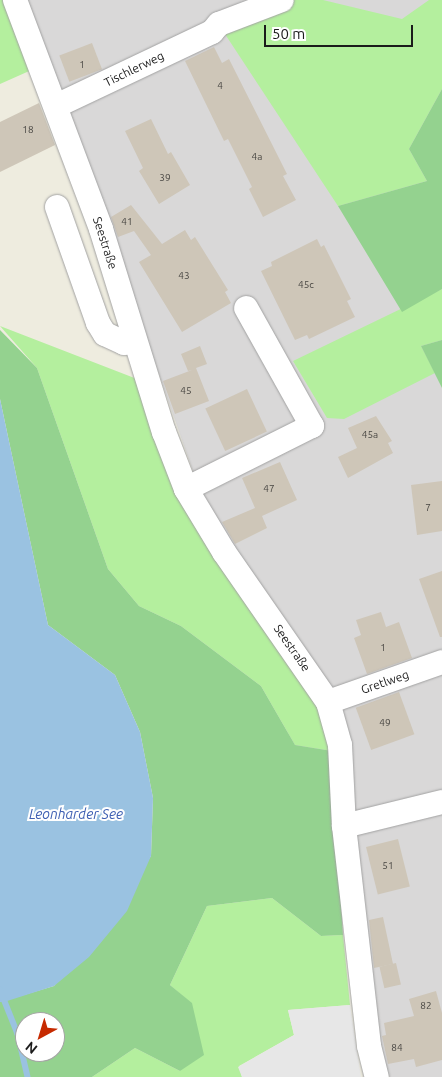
<!DOCTYPE html>
<html>
<head>
<meta charset="utf-8">
<style>
  body { margin:0 }
  #map { position:relative; width:442px; height:1077px; overflow:hidden; background:#eeecdf; font-family:Ubuntu,sans-serif }
  div>[style] { position:absolute }
  .residential>* { inset:0; background:#d9d8d8 }
  .grass>* { inset:0; background:#b4ef9e }
  .forest>* { inset:0; background:#94d28f }
  .parking>* { inset:0; background:#e7e7e7 }
  .water>* { inset:0; background:#9ac2e1 }
  .stream>* { height:5.5px; margin:-2.75px; padding:0 2.75px; transform-origin:2.75px; border-radius:2.75px; background:#9ac2e1 }
  .building>* { inset:0; background:#cec6b8; transform-origin:0 0 }
  .roads { filter:drop-shadow(0 0 1px #a2a2a2) drop-shadow(0 0 1px #a2a2a2) }
  .minor>* { height:24px; margin:-12px; padding:0 12px; transform-origin:12px; border-radius:12px; background:#fff }
  span { translate:-50% -50%; white-space:nowrap; text-align:center; line-height:1.15; -webkit-text-stroke:4px #fff; paint-order:stroke }
  .number-label { font-size:10px; color:#484642 }
  .number-label span { -webkit-text-stroke-width:0 }
  .street-label { font-size:12px; color:#1b1b1b }
  .water-label { font-size:14px; color:#3f60b3; font-style:italic }
  .north { position:absolute; left:15px; top:1012px; width:50px; height:50px; box-sizing:border-box; background:#fff; border:1px solid #a4a4a4; border-radius:50%; rotate:219deg; font-size:14px; font-weight:700; line-height:20px; text-align:center; color:#1b1b1b }
  .north::after { content:''; display:block; margin:auto; width:18px; height:22px; background:#c62a00; clip-path:polygon(50% 0,100% 100%,50% 72%,0 100%) }
  .scale { position:absolute; left:264px; top:25px; width:149px; height:22px; box-sizing:border-box; border:2px solid #1b1b1b; border-top:0; padding-left:6px; font-size:15px; line-height:18px; white-space:nowrap; color:#1b1b1b; -webkit-text-stroke:4px #fff; paint-order:stroke }
</style>
</head>
<body>
<div id="map">
  <div class="residential">
    <i style="clip-path:polygon(22px 0,442px 0,442px 1077px,390px 1077px,385px 1073px,358px 923px,202px 497px,61px 95px)"></i>
  </div>
  <div class="grass">
    <i style="clip-path:polygon(0 0,9px 0,36px 68px,0 84px)"></i>
    <i style="clip-path:polygon(294px 0,323px 0,402px 19px,429px 0,442px 0,442px 89px,409px 149px,427px 181px,338px 206px,221px 28px)"></i>
    <i style="clip-path:polygon(442px 289px,442px 340px,421px 346px,435px 373px,344px 419px,327px 418px,293px 361px)"></i>
    <i style="clip-path:polygon(0 326px,137px 379px,316px 699px,332px 751px,295px 745px,261px 686px,181px 626px,139px 606px,108px 569px,37px 368px)"></i>
    <i style="clip-path:polygon(272px 898px,321px 936px,343px 935px,350px 1005px,288px 1010px,294px 1035px,239px 1066px,242px 1077px,92px 1077px,135px 1048px,180px 1071px,192px 1004px,170px 985px,207px 906px)"></i>
  </div>
  <div class="forest">
    <i style="clip-path:polygon(442px 89px,442px 289px,402px 312px,338px 206px,427px 181px,409px 149px)"></i>
    <i style="clip-path:polygon(evenodd,0 330px,37px 368px,108px 569px,139px 606px,181px 626px,261px 686px,295px 745px,332px 751px,343px 935px,321px 936px,272px 898px,207px 906px,170px 985px,192px 1003px,204px 1055px,180px 1071px,135px 1048px,92px 1077px,0 1077px,0 1002px,54px 986px,151px 856px,153px 798px,140px 732px,115px 675px,48px 625px,0 399px,0 330px,25px 1022px,55px 1022px,55px 1052px,25px 1052px,25px 1022px)"></i>
    <i style="clip-path:polygon(442px 340px,442px 388px,421px 346px)"></i>
  </div>
  <div class="parking">
    <i style="clip-path:polygon(350px 1005px,361px 1077px,242px 1077px,238px 1067px,294px 1035px,288px 1010px)"></i>
  </div>
  <div class="water">
    <i style="clip-path:polygon(0 399px,48px 625px,115px 675px,140px 732px,153px 798px,151px 856px,127px 911px,89px 957px,54px 986px,4px 1002px,0 1002px)"></i>
  </div>
  <div class="stream">
    <i style="left:0;top:989px;width:48px;rotate:68.2deg"></i>
    <i style="left:18px;top:1034px;width:44px;rotate:76.9deg"></i>
  </div>
  <div class="building">
    <i style="left:92px;top:43px;width:28px;height:35px;rotate:69deg"></i>
    <i style="clip-path:polygon(214px 47px,222px 63px,229px 59px,287px 174px,283px 176px,296px 200px,263px 217px,249px 189px,252px 187px,228px 139px,224px 141px,185px 61px)"></i>
    <i style="clip-path:polygon(39px 103px,55px 145px,0 172px,0 122px)"></i>
    <i style="clip-path:polygon(151px 119px,168px 154px,171px 152px,190px 185px,159px 204px,139px 171px,143px 168px,125px 131px)"></i>
    <i style="clip-path:polygon(131px 205px,162px 244px,185px 230px,191px 240px,195px 237px,228px 290px,225px 292px,231px 303px,182px 332px,139px 262px,151px 255px,134px 231px,118px 237px,111px 217px)"></i>
    <i style="clip-path:polygon(317px 239px,321px 247px,324px 245px,351px 299px,347px 301px,355px 317px,309px 339px,307px 335px,295px 340px,261px 271px,272px 266px,271px 262px)"></i>
    <i style="clip-path:polygon(200px 346px,207px 364px,196px 368px,209px 401px,175px 414px,163px 381px,192px 370px,188px 371px,181px 354px)"></i>
    <i style="left:247px;top:389px;width:47px;height:46px;rotate:65deg"></i>
    <i style="clip-path:polygon(376px 416px,392px 441px,388px 443px,393px 453px,348px 478px,338px 457px,357px 448px,348px 428px)"></i>
    <i style="clip-path:polygon(280px 462px,297px 500px,262px 516px,267px 528px,235px 544px,222px 522px,255px 508px,242px 478px)"></i>
    <i style="clip-path:polygon(442px 481px,442px 531px,417px 535px,411px 485px)"></i>
    <i style="clip-path:polygon(442px 571px,442px 637px,440px 637px,419px 579px)"></i>
    <i style="clip-path:polygon(381px 612px,386px 627px,399px 622px,412px 658px,367px 674px,354px 638px,361px 635px,356px 620px)"></i>
    <i style="left:399px;top:692px;width:45px;height:46px;rotate:70deg"></i>
    <i style="left:398px;top:839px;width:49px;height:33px;rotate:76deg"></i>
    <i style="clip-path:polygon(383px 917px,393px 964px,374px 968px,369px 920px)"></i>
    <i style="left:396px;top:963px;width:22px;height:17px;rotate:77deg"></i>
    <i style="clip-path:polygon(436px 991px,442px 1013px,442px 1060px,416px 1067px,414px 1059px,388px 1064px,382px 1036px,386px 1035px,384px 1023px,414px 1016px,409px 999px)"></i>
  </div>
  <div class="roads">
    <div class="minor">
      <i style="left:15px;top:0;width:245px;rotate:69.4deg"></i>
      <i style="left:101px;top:229px;width:213px;rotate:72.8deg"></i>
      <i style="left:164px;top:432px;width:61px;rotate:68.9deg"></i>
      <i style="left:186px;top:489px;width:74px;rotate:58.9deg"></i>
      <i style="left:224px;top:552px;width:183px;rotate:55.3deg"></i>
      <i style="left:328px;top:702px;width:45px;rotate:74.4deg"></i>
      <i style="left:340px;top:745px;width:81px;rotate:87.2deg"></i>
      <i style="left:344px;top:826px;width:221px;rotate:83.5deg"></i>
      <i style="left:369px;top:1046px;width:32px;rotate:76deg"></i>
      <i style="left:56px;top:106px;width:173px;rotate:-25.4deg"></i>
      <i style="left:212px;top:32px;width:11px;rotate:-49deg"></i>
      <i style="left:219px;top:24px;width:67px;rotate:-20.9deg"></i>
      <i style="left:57px;top:207px;width:123px;rotate:70.5deg"></i>
      <i style="left:98px;top:323px;width:13px;rotate:58deg"></i>
      <i style="left:105px;top:334px;width:21px;rotate:25deg"></i>
      <i style="left:124px;top:343px;width:11px;rotate:-10deg"></i>
      <i style="left:186px;top:489px;width:141px;rotate:-26.6deg"></i>
      <i style="left:312px;top:426px;width:135px;rotate:-119.2deg"></i>
      <i style="left:328px;top:702px;width:121px;rotate:-19.3deg"></i>
      <i style="left:344px;top:826px;width:101px;rotate:-13.8deg"></i>
    </div>
  </div>
  <div class="number-label">
    <span style="left:82px;top:65px">1</span>
    <span style="left:220px;top:86px">4</span>
    <span style="left:28px;top:130px">18</span>
    <span style="left:257px;top:157px">4a</span>
    <span style="left:165px;top:178px">39</span>
    <span style="left:127px;top:222px">41</span>
    <span style="left:184px;top:276px">43</span>
    <span style="left:306px;top:285px">45c</span>
    <span style="left:186px;top:391px">45</span>
    <span style="left:370px;top:435px">45a</span>
    <span style="left:269px;top:489px">47</span>
    <span style="left:428px;top:508px">7</span>
    <span style="left:383px;top:648px">1</span>
    <span style="left:385px;top:723px">49</span>
    <span style="left:388px;top:866px">51</span>
    <span style="left:426px;top:1006px">82</span>
    <span style="left:397px;top:1048px">84</span>
  </div>
  <div class="street-label">
    <span style="left:134px;top:69px;rotate:-26deg">Tischlerweg</span>
    <span style="left:105px;top:243px;rotate:72deg">Seestraße</span>
    <span style="left:292px;top:648px;rotate:55deg">Seestraße</span>
    <span style="left:385px;top:682px;rotate:-19deg">Gretlweg</span>
  </div>
  <div class="water-label">
    <span style="left:76px;top:814px">Leonharder See</span>
  </div>
  <div class="north">N</div>
  <div class="scale">50 m</div>
</div>
</body>
</html>
